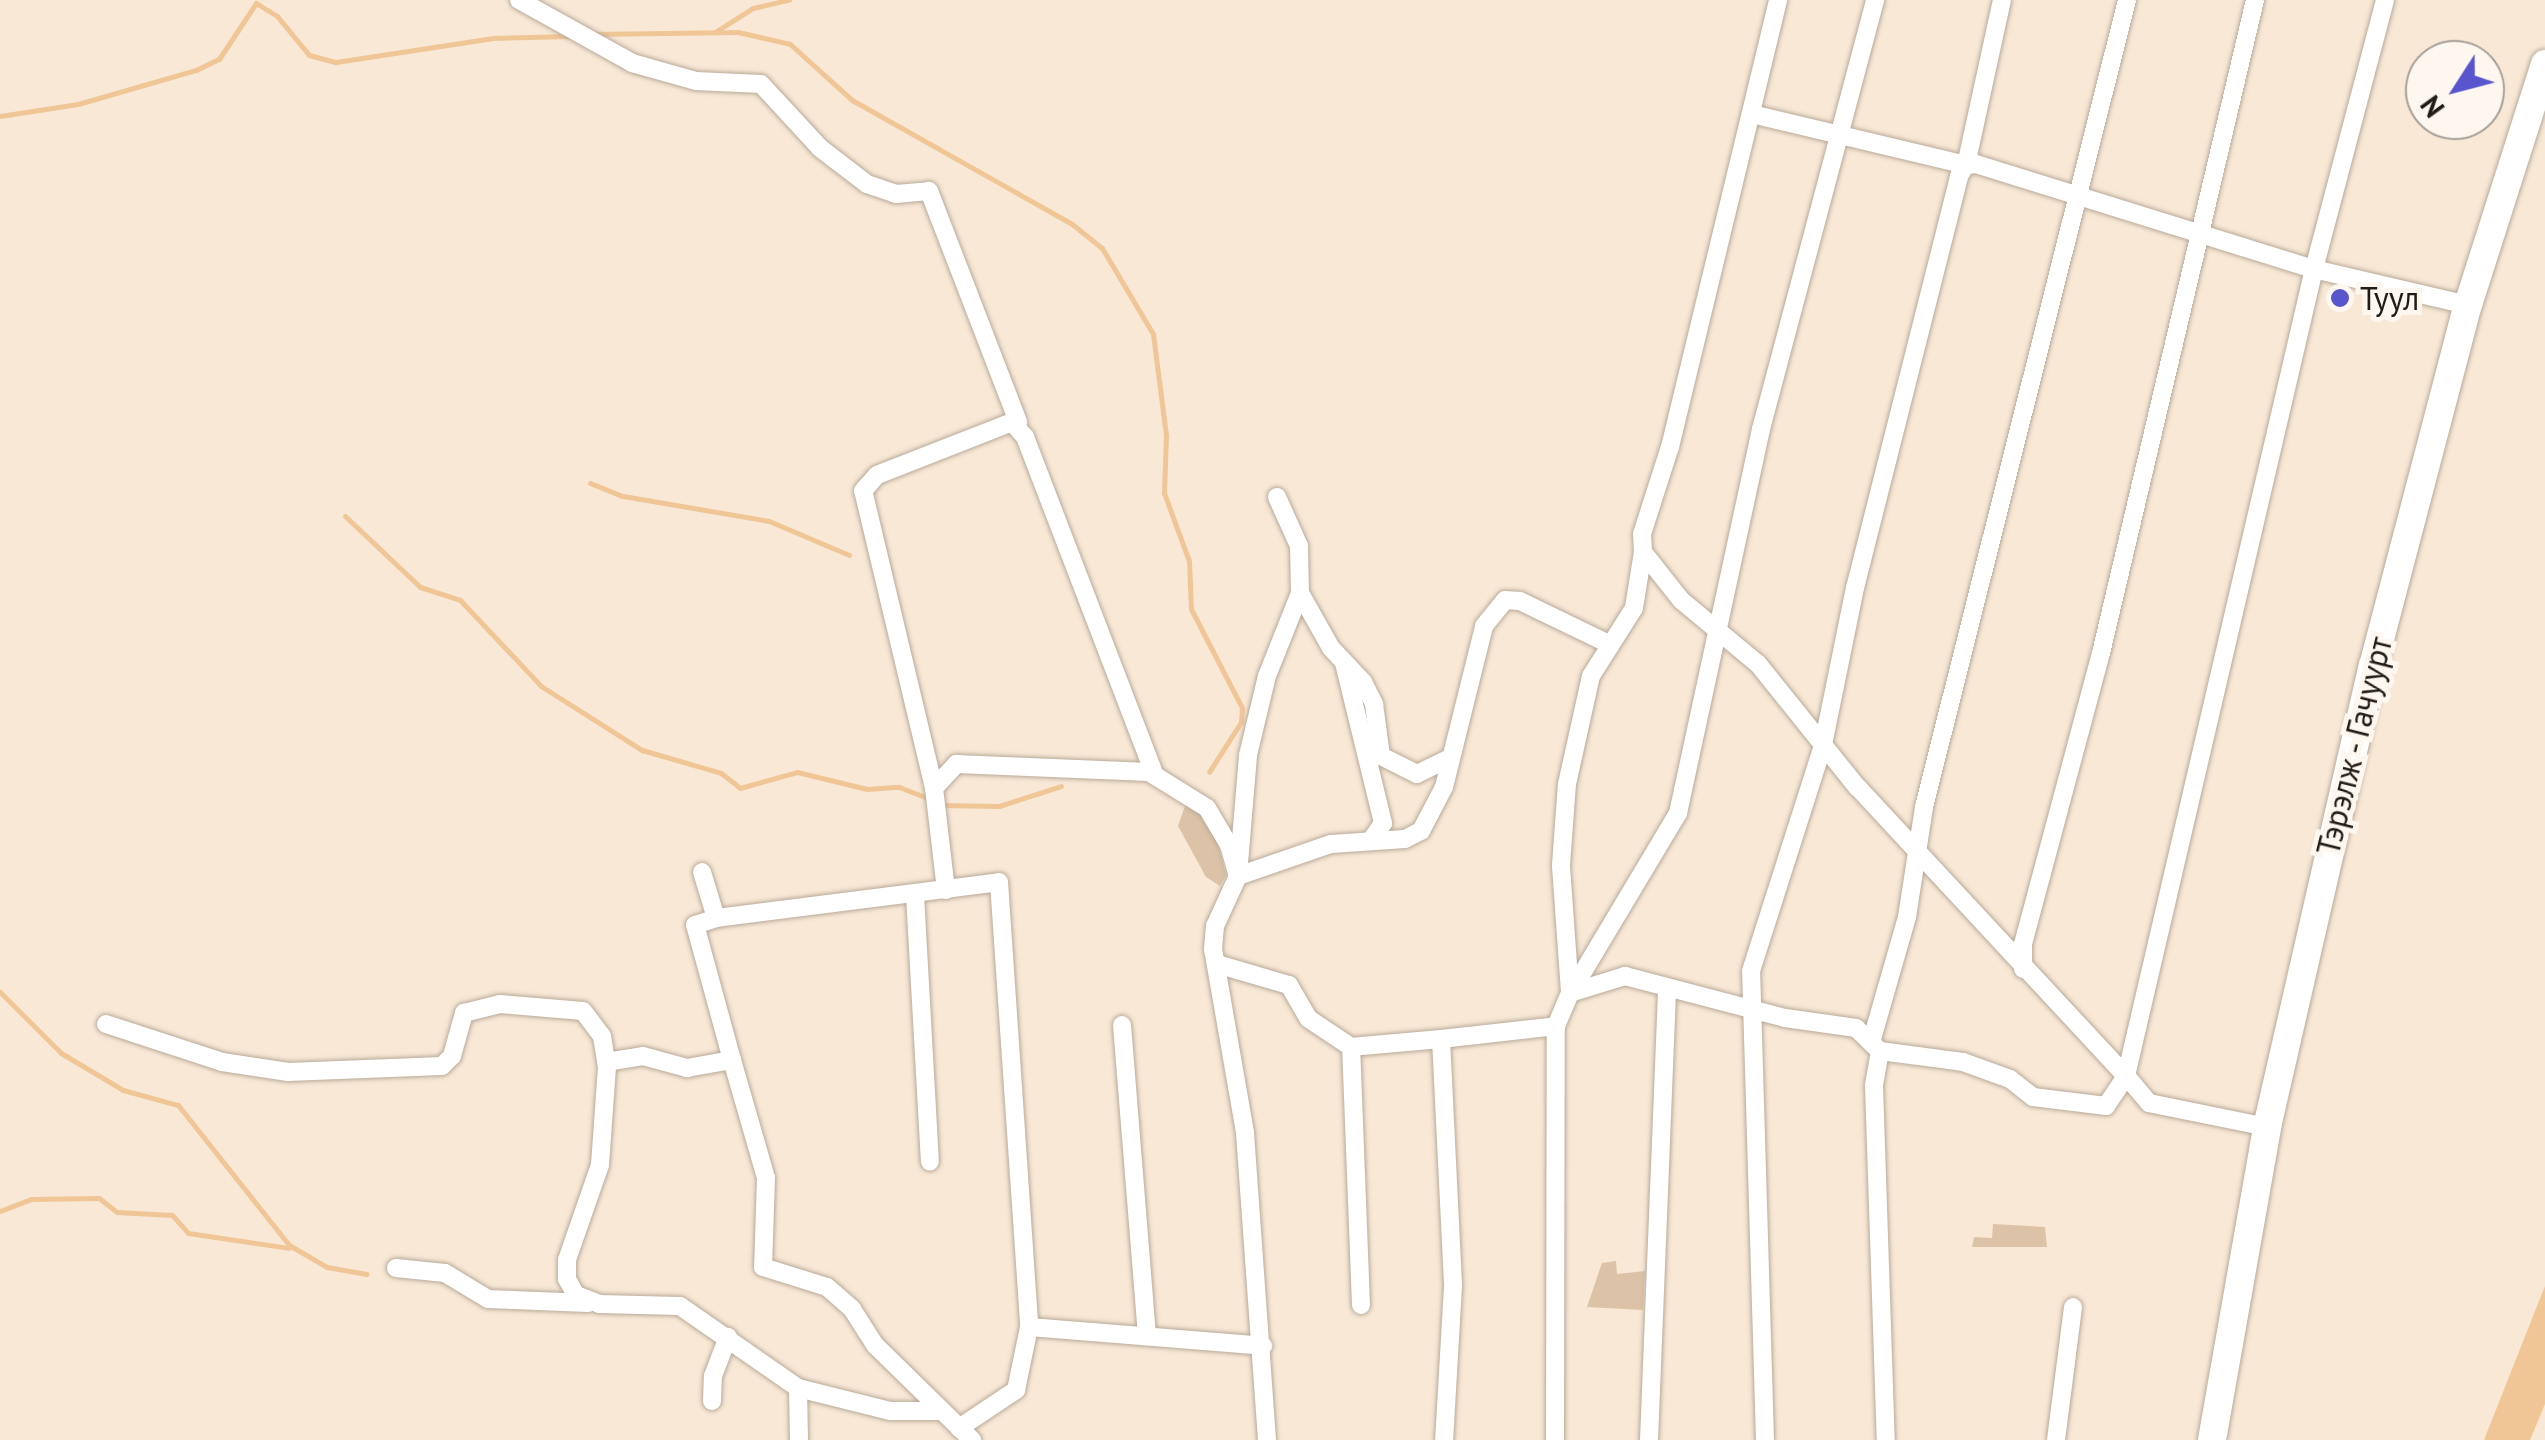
<!DOCTYPE html>
<html>
<head>
<meta charset="utf-8">
<style>
  body { margin:0 }
  #map { position:relative; width:2545px; height:1440px; overflow:hidden; background:#f9e8d6; font-family:"PT Sans",sans-serif }
  div>[style] { position:absolute }
  .green>* { inset:0; background:#dcc3a7 }
  .water>* { inset:0; background:#f0c697 }
  .stream>* { height:5px; margin:-2.5px; padding:0 2.5px; transform-origin:2.5px; border-radius:2.5px; background:#f0c697 }
  .roads { filter:drop-shadow(0 0 2px #b9aa99) drop-shadow(0 0 2px #b9aa99) }
  .minor>* { height:18px; margin:-9px; padding:0 9px; transform-origin:9px; border-radius:9px; background:#fff }
  .secondary>* { height:28px; margin:-14px; padding:0 14px; transform-origin:14px; border-radius:14px; background:#fff }
  .dots>* { width:28px; height:28px; translate:-50% -50%; box-sizing:border-box; border:5px solid #fef7f0; border-radius:50% }
  span { translate:-50% -50%; white-space:nowrap; text-align:center; line-height:1.15; -webkit-text-stroke:10px #fef7f0; paint-order:stroke }
  .poi-label { font-size:32px; color:#211b15 }
  .left { translate:0 -50%; text-align:left }
  .street-label { font-size:32px; color:#211b15 }
  .north { position:absolute; left:2405px; top:40px; width:100px; height:100px; box-sizing:border-box; background:#fef7f0; border:2px solid #a69f98; border-radius:50%; rotate:234deg; font-size:28px; font-weight:700; line-height:40px; text-align:center; color:#211b15 }
  .north::after { content:''; display:block; margin:auto; width:35px; height:45px; background:#5855cd; clip-path:polygon(50% 0,100% 100%,50% 72%,0 100%) }
</style>
</head>
<body>
<div id="map">
  <div class="green">
    <i style="clip-path:polygon(1186px 803px,1205px 817px,1218px 844px,1226px 875px,1220px 886px,1206px 877px,1178px 826px)"></i>
    <i style="clip-path:polygon(1993px 1224px,2045px 1227px,2047px 1247px,1972px 1247px,1974px 1237px,1992px 1238px)"></i>
    <i style="clip-path:polygon(1616px 1261px,1617px 1274px,1645px 1271px,1643px 1310px,1587px 1307px,1602px 1263px)"></i>
  </div>
  <div class="water">
    <i style="clip-path:polygon(2545px 1286px,2545px 1404px,2530px 1440px,2484px 1440px)"></i>
  </div>
  <div class="stream">
    <i style="left:715px;top:32px;width:45px;rotate:-32.3deg"></i>
    <i style="left:753px;top:8px;width:37px;rotate:-13deg"></i>
    <i style="left:592px;top:34px;width:146px;rotate:-0.8deg"></i>
    <i style="left:738px;top:32px;width:53px;rotate:13deg"></i>
    <i style="left:790px;top:44px;width:84px;rotate:42.1deg"></i>
    <i style="left:852px;top:100px;width:253px;rotate:29.4deg"></i>
    <i style="left:1072px;top:224px;width:38px;rotate:39deg"></i>
    <i style="left:1102px;top:248px;width:100px;rotate:59.3deg"></i>
    <i style="left:1153px;top:334px;width:102px;rotate:82.7deg"></i>
    <i style="left:1166px;top:435px;width:58px;rotate:92deg"></i>
    <i style="left:1164px;top:493px;width:72px;rotate:69.8deg"></i>
    <i style="left:1189px;top:561px;width:48px;rotate:87.6deg"></i>
    <i style="left:1191px;top:609px;width:111px;rotate:62.7deg"></i>
    <i style="left:1242px;top:708px;width:14px;rotate:94deg"></i>
    <i style="left:1241px;top:722px;width:59px;rotate:122.6deg"></i>
    <i style="left:0;top:116px;width:79px;rotate:-8.7deg"></i>
    <i style="left:78px;top:104px;width:123px;rotate:-16.1deg"></i>
    <i style="left:196px;top:70px;width:25px;rotate:-26deg"></i>
    <i style="left:219px;top:59px;width:67px;rotate:-56.5deg"></i>
    <i style="left:256px;top:3px;width:25px;rotate:32deg"></i>
    <i style="left:277px;top:16px;width:50px;rotate:50.6deg"></i>
    <i style="left:309px;top:55px;width:28px;rotate:15deg"></i>
    <i style="left:336px;top:62px;width:159px;rotate:-8.7deg"></i>
    <i style="left:493px;top:38px;width:78px;rotate:-1.5deg"></i>
    <i style="left:590px;top:483px;width:35px;rotate:22deg"></i>
    <i style="left:623px;top:496px;width:148px;rotate:9.7deg"></i>
    <i style="left:769px;top:521px;width:87px;rotate:23deg"></i>
    <i style="left:345px;top:516px;width:103px;rotate:43.4deg"></i>
    <i style="left:420px;top:587px;width:42px;rotate:18deg"></i>
    <i style="left:460px;top:600px;width:118px;rotate:46.7deg"></i>
    <i style="left:541px;top:686px;width:120px;rotate:32.4deg"></i>
    <i style="left:642px;top:750px;width:82px;rotate:16.2deg"></i>
    <i style="left:721px;top:773px;width:24px;rotate:38deg"></i>
    <i style="left:740px;top:788px;width:59px;rotate:-15.7deg"></i>
    <i style="left:797px;top:772px;width:72px;rotate:13.7deg"></i>
    <i style="left:867px;top:789px;width:32px;rotate:-4deg"></i>
    <i style="left:899px;top:787px;width:33px;rotate:21deg"></i>
    <i style="left:939px;top:805px;width:60px;rotate:1deg"></i>
    <i style="left:999px;top:806px;width:65px;rotate:-17.9deg"></i>
    <i style="left:0;top:992px;width:86px;rotate:45deg"></i>
    <i style="left:61px;top:1053px;width:72px;rotate:30.8deg"></i>
    <i style="left:123px;top:1090px;width:57px;rotate:15.3deg"></i>
    <i style="left:178px;top:1105px;width:179px;rotate:51.6deg"></i>
    <i style="left:289px;top:1245px;width:44px;rotate:30.1deg"></i>
    <i style="left:327px;top:1267px;width:40px;rotate:10deg"></i>
    <i style="left:0;top:1211px;width:33px;rotate:-21deg"></i>
    <i style="left:31px;top:1199px;width:68px;rotate:-0.8deg"></i>
    <i style="left:99px;top:1198px;width:23px;rotate:38deg"></i>
    <i style="left:117px;top:1212px;width:55px;rotate:3.1deg"></i>
    <i style="left:172px;top:1215px;width:24px;rotate:48deg"></i>
    <i style="left:188px;top:1233px;width:102px;rotate:8.4deg"></i>
  </div>
  <div class="roads">
    <div class="minor">
      <i style="left:519px;top:0;width:129px;rotate:29.1deg"></i>
      <i style="left:632px;top:63px;width:66px;rotate:15.7deg"></i>
      <i style="left:696px;top:81px;width:65px;rotate:2.6deg"></i>
      <i style="left:761px;top:84px;width:87px;rotate:47.3deg"></i>
      <i style="left:820px;top:148px;width:59px;rotate:37.5deg"></i>
      <i style="left:867px;top:184px;width:31px;rotate:19deg"></i>
      <i style="left:896px;top:194px;width:33px;rotate:-5deg"></i>
      <i style="left:929px;top:191px;width:248px;rotate:68.9deg"></i>
      <i style="left:1752px;top:114px;width:220px;rotate:13.4deg"></i>
      <i style="left:1966px;top:165px;width:169px;rotate:-77.7deg"></i>
      <i style="left:1277px;top:497px;width:54px;rotate:65.8deg"></i>
      <i style="left:1299px;top:546px;width:47px;rotate:88.8deg"></i>
      <i style="left:1300px;top:593px;width:63px;rotate:60.6deg"></i>
      <i style="left:1331px;top:648px;width:47px;rotate:46.7deg"></i>
      <i style="left:1363px;top:682px;width:25px;rotate:63deg"></i>
      <i style="left:1374px;top:704px;width:52px;rotate:82.3deg"></i>
      <i style="left:1381px;top:756px;width:40px;rotate:26.6deg"></i>
      <i style="left:1417px;top:774px;width:37px;rotate:-26deg"></i>
      <i style="left:1344px;top:663px;width:165px;rotate:76.3deg"></i>
      <i style="left:1383px;top:823px;width:21px;rotate:125deg"></i>
      <i style="left:934px;top:788px;width:305px;rotate:-103.4deg"></i>
      <i style="left:863px;top:491px;width:21px;rotate:-49deg"></i>
      <i style="left:877px;top:475px;width:145px;rotate:-21.4deg"></i>
      <i style="left:1012px;top:422px;width:20px;rotate:49deg"></i>
      <i style="left:1025px;top:437px;width:362px;rotate:69deg"></i>
      <i style="left:1239px;top:863px;width:108px;rotate:-85.2deg"></i>
      <i style="left:1248px;top:755px;width:81px;rotate:-76.5deg"></i>
      <i style="left:1267px;top:676px;width:89px;rotate:-68.3deg"></i>
      <i style="left:1238px;top:876px;width:98px;rotate:-19deg"></i>
      <i style="left:1331px;top:844px;width:74px;rotate:-3.9deg"></i>
      <i style="left:1405px;top:839px;width:18px;rotate:-27deg"></i>
      <i style="left:1421px;top:831px;width:50px;rotate:-62.4deg"></i>
      <i style="left:1444px;top:787px;width:166px;rotate:-76deg"></i>
      <i style="left:1484px;top:626px;width:33px;rotate:-51deg"></i>
      <i style="left:1505px;top:600px;width:15px;rotate:4deg"></i>
      <i style="left:1520px;top:601px;width:99px;rotate:25.8deg"></i>
      <i style="left:946px;top:890px;width:103px;rotate:-96.7deg"></i>
      <i style="left:934px;top:788px;width:33px;rotate:-47deg"></i>
      <i style="left:956px;top:764px;width:193px;rotate:2.4deg"></i>
      <i style="left:1149px;top:772px;width:68px;rotate:31.8deg"></i>
      <i style="left:1207px;top:808px;width:43px;rotate:59.3deg"></i>
      <i style="left:1229px;top:845px;width:32px;rotate:74deg"></i>
      <i style="left:1238px;top:876px;width:55px;rotate:114.7deg"></i>
      <i style="left:1215px;top:926px;width:23px;rotate:95deg"></i>
      <i style="left:1213px;top:949px;width:187px;rotate:80.1deg"></i>
      <i style="left:1245px;top:1133px;width:308px;rotate:85.9deg"></i>
      <i style="left:915px;top:895px;width:267px;rotate:86.8deg"></i>
      <i style="left:716px;top:918px;width:285px;rotate:-7.2deg"></i>
      <i style="left:999px;top:882px;width:446px;rotate:86.1deg"></i>
      <i style="left:1029px;top:1327px;width:235px;rotate:4.6deg"></i>
      <i style="left:1217px;top:964px;width:75px;rotate:16.3deg"></i>
      <i style="left:1289px;top:985px;width:39px;rotate:60deg"></i>
      <i style="left:1309px;top:1019px;width:50px;rotate:33.7deg"></i>
      <i style="left:2023px;top:969px;width:25px;rotate:-90deg"></i>
      <i style="left:2023px;top:944px;width:301px;rotate:-75deg"></i>
      <i style="left:2101px;top:653px;width:671px;rotate:-76.73deg"></i>
      <i style="left:1570px;top:992px;width:127px;rotate:-94.1deg"></i>
      <i style="left:1561px;top:865px;width:81px;rotate:-85.8deg"></i>
      <i style="left:1567px;top:784px;width:111px;rotate:-77.5deg"></i>
      <i style="left:1591px;top:676px;width:80px;rotate:-57.7deg"></i>
      <i style="left:1634px;top:608px;width:57px;rotate:-80.9deg"></i>
      <i style="left:1571px;top:992px;width:209px;rotate:-59.1deg"></i>
      <i style="left:1678px;top:813px;width:393px;rotate:-77.8deg"></i>
      <i style="left:1761px;top:429px;width:444px;rotate:-75.1deg"></i>
      <i style="left:106px;top:1024px;width:122px;rotate:18.1deg"></i>
      <i style="left:222px;top:1062px;width:67px;rotate:8.6deg"></i>
      <i style="left:288px;top:1072px;width:154px;rotate:-2.2deg"></i>
      <i style="left:442px;top:1066px;width:14px;rotate:-45deg"></i>
      <i style="left:452px;top:1056px;width:45px;rotate:-74.4deg"></i>
      <i style="left:464px;top:1013px;width:37px;rotate:-14deg"></i>
      <i style="left:500px;top:1004px;width:83px;rotate:4.8deg"></i>
      <i style="left:583px;top:1011px;width:31px;rotate:53deg"></i>
      <i style="left:602px;top:1036px;width:31px;rotate:81deg"></i>
      <i style="left:607px;top:1067px;width:98px;rotate:94.1deg"></i>
      <i style="left:600px;top:1165px;width:101px;rotate:109.2deg"></i>
      <i style="left:567px;top:1260px;width:19px;rotate:90deg"></i>
      <i style="left:567px;top:1279px;width:18px;rotate:61deg"></i>
      <i style="left:576px;top:1295px;width:25px;rotate:21deg"></i>
      <i style="left:599px;top:1304px;width:81px;rotate:1.4deg"></i>
      <i style="left:680px;top:1306px;width:144px;rotate:34.8deg"></i>
      <i style="left:798px;top:1388px;width:95px;rotate:14deg"></i>
      <i style="left:890px;top:1411px;width:52px"></i>
      <i style="left:1122px;top:1025px;width:312px;rotate:85.4deg"></i>
      <i style="left:1441px;top:1039px;width:116px;rotate:-6.4deg"></i>
      <i style="left:1556px;top:1026px;width:36px;rotate:-67deg"></i>
      <i style="left:1570px;top:993px;width:58px;rotate:-17.2deg"></i>
      <i style="left:1625px;top:976px;width:165px;rotate:14.7deg"></i>
      <i style="left:1785px;top:1018px;width:72px;rotate:8deg"></i>
      <i style="left:1856px;top:1028px;width:33px;rotate:44deg"></i>
      <i style="left:1880px;top:1051px;width:84px;rotate:7.5deg"></i>
      <i style="left:1963px;top:1062px;width:50px;rotate:19.9deg"></i>
      <i style="left:2010px;top:1079px;width:29px;rotate:38deg"></i>
      <i style="left:2033px;top:1097px;width:74px;rotate:7deg"></i>
      <i style="left:2106px;top:1106px;width:36px;rotate:-56deg"></i>
      <i style="left:2126px;top:1076px;width:395px;rotate:-132.9deg"></i>
      <i style="left:1857px;top:787px;width:158px;rotate:-128.8deg"></i>
      <i style="left:1758px;top:664px;width:100px;rotate:-140.3deg"></i>
      <i style="left:1681px;top:600px;width:61px;rotate:-128.4deg"></i>
      <i style="left:1643px;top:552px;width:18px;rotate:-93deg"></i>
      <i style="left:1642px;top:534px;width:91px;rotate:-72.2deg"></i>
      <i style="left:1670px;top:447px;width:460px;rotate:-76.4deg"></i>
      <i style="left:1872px;top:1039px;width:127px;rotate:-74deg"></i>
      <i style="left:1907px;top:917px;width:111px;rotate:-81.2deg"></i>
      <i style="left:1924px;top:807px;width:832px;rotate:-75.88deg"></i>
      <i style="left:1880px;top:1051px;width:36px;rotate:100deg"></i>
      <i style="left:1874px;top:1086px;width:354px;rotate:88.1deg"></i>
      <i style="left:732px;top:1060px;width:123px;rotate:73.9deg"></i>
      <i style="left:766px;top:1178px;width:89px;rotate:91.9deg"></i>
      <i style="left:763px;top:1267px;width:67px;rotate:17.4deg"></i>
      <i style="left:827px;top:1287px;width:33px;rotate:41deg"></i>
      <i style="left:852px;top:1309px;width:43px;rotate:57.4deg"></i>
      <i style="left:875px;top:1345px;width:136px;rotate:44.4deg"></i>
      <i style="left:606px;top:1062px;width:37px;rotate:-9deg"></i>
      <i style="left:643px;top:1056px;width:46px;rotate:15.3deg"></i>
      <i style="left:687px;top:1068px;width:46px;rotate:-10.1deg"></i>
      <i style="left:732px;top:1060px;width:140px;rotate:-105.3deg"></i>
      <i style="left:695px;top:925px;width:22px;rotate:-18deg"></i>
      <i style="left:716px;top:918px;width:48px;rotate:-106.9deg"></i>
      <i style="left:2267px;top:1127px;width:120px;rotate:-168.5deg"></i>
      <i style="left:2149px;top:1103px;width:35px;rotate:-130deg"></i>
      <i style="left:2126px;top:1076px;width:829px;rotate:-76.89deg"></i>
      <i style="left:2314px;top:269px;width:278px;rotate:-75.2deg"></i>
      <i style="left:396px;top:1268px;width:49px;rotate:5.8deg"></i>
      <i style="left:445px;top:1273px;width:50px;rotate:31.2deg"></i>
      <i style="left:488px;top:1299px;width:100px;rotate:2.3deg"></i>
      <i style="left:1361px;top:1305px;width:258px;rotate:-92.2deg"></i>
      <i style="left:1351px;top:1047px;width:90px;rotate:-5.1deg"></i>
      <i style="left:1441px;top:1039px;width:247px;rotate:87.2deg"></i>
      <i style="left:1453px;top:1286px;width:154px;rotate:93.3deg"></i>
      <i style="left:798px;top:1388px;width:52px;rotate:88.9deg"></i>
      <i style="left:712px;top:1401px;width:25px;rotate:-88deg"></i>
      <i style="left:713px;top:1376px;width:42px;rotate:-69deg"></i>
      <i style="left:959px;top:1428px;width:69px;rotate:-33.7deg"></i>
      <i style="left:1016px;top:1390px;width:64px;rotate:-78.3deg"></i>
      <i style="left:1555px;top:1440px;width:414px;rotate:-89.9deg"></i>
      <i style="left:1649px;top:1440px;width:451px;rotate:-87.7deg"></i>
      <i style="left:1765px;top:1440px;width:469px;rotate:-91.7deg"></i>
      <i style="left:1751px;top:971px;width:237px;rotate:-72.3deg"></i>
      <i style="left:1823px;top:745px;width:160px;rotate:-78.5deg"></i>
      <i style="left:1855px;top:588px;width:425px;rotate:-75.8deg"></i>
      <i style="left:1959px;top:176px;width:13px;rotate:-58deg"></i>
      <i style="left:1966px;top:165px;width:10px;rotate:-6deg"></i>
      <i style="left:1976px;top:164px;width:354px;rotate:17.3deg"></i>
      <i style="left:2314px;top:269px;width:158px;rotate:13.2deg"></i>
      <i style="left:2056px;top:1440px;width:134px;rotate:-82.7deg"></i>
    </div>
    <div class="secondary">
      <i style="left:2212px;top:1440px;width:318px;rotate:-80deg"></i>
      <i style="left:2267px;top:1127px;width:473px;rotate:-77.1deg"></i>
      <i style="left:2373px;top:666px;width:373px;rotate:-75.3deg"></i>
      <i style="left:2468px;top:305px;width:253px;rotate:-72.3deg"></i>
    </div>
  </div>
  <div class="dots">
    <i style="left:2340px;top:298px;background:#5855cd"></i>
  </div>
  <div class="poi-label">
    <span class="left" style="left:2360px;top:298px">Туул</span>
  </div>
  <div class="street-label">
    <span style="left:2354px;top:746px;rotate:-76deg">Тэрэлж - Гачуурт</span>
  </div>
  <div class="north">N</div>
</div>
</body>
</html>
